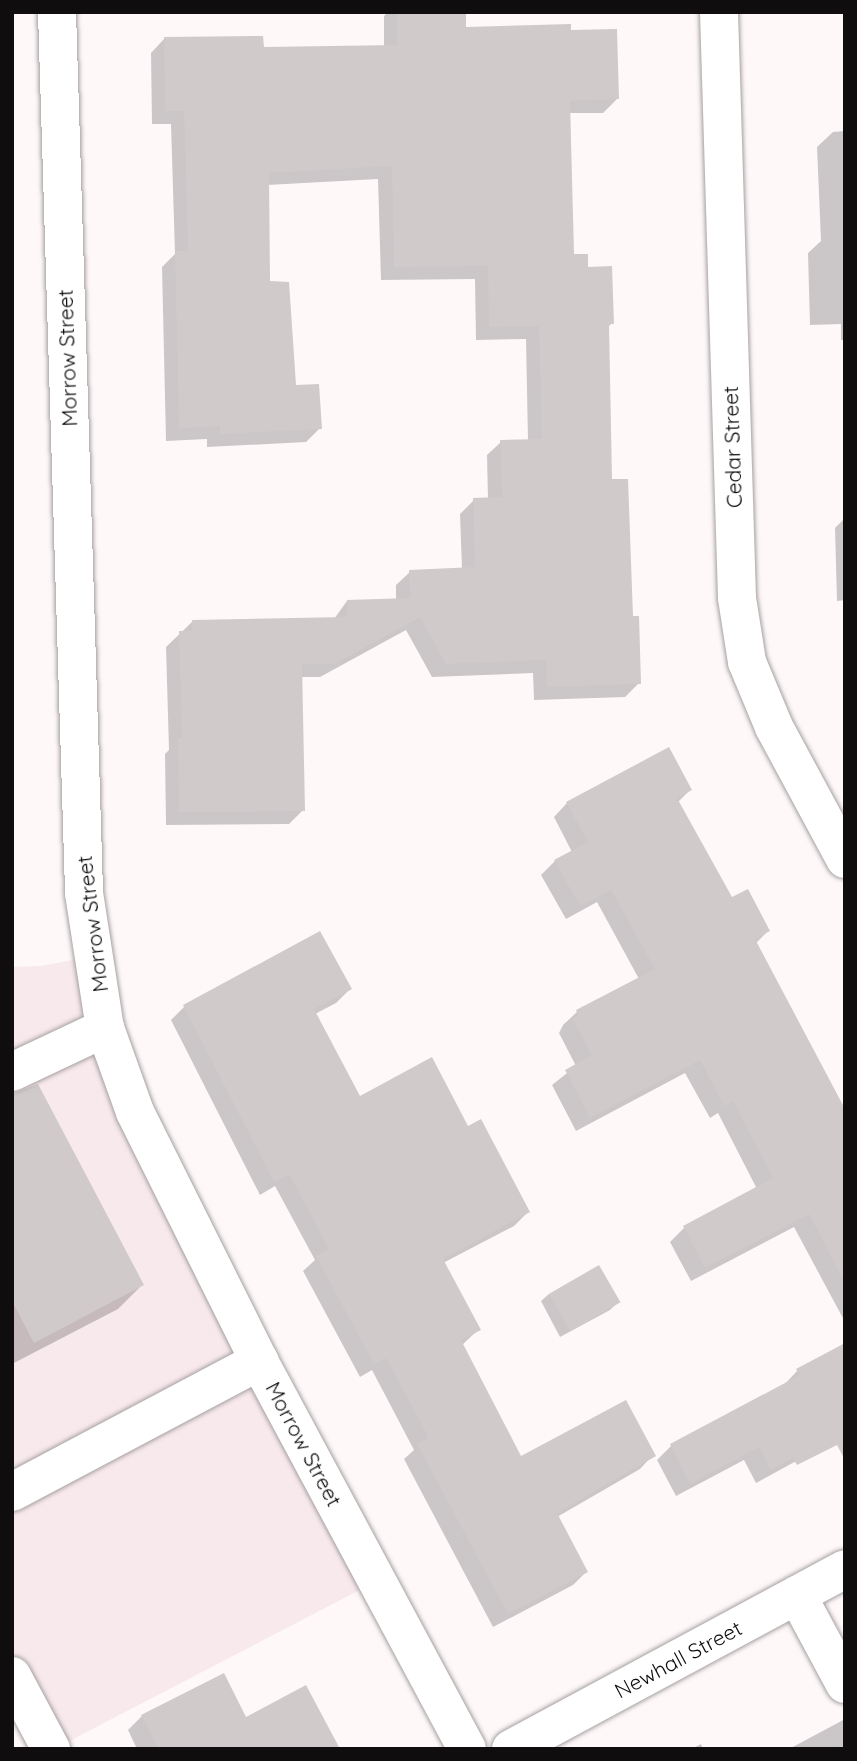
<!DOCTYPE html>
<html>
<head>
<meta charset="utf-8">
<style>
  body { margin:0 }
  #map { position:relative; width:857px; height:1761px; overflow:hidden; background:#fef8f9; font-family:Quicksand,sans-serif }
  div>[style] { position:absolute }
  .built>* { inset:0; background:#f8e9ec }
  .shadow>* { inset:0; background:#0003 }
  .building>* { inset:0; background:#d0cacb; transform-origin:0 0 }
  .roads { filter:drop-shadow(0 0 2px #a6a0a1) drop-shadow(0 0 2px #a6a0a1) }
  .minor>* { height:38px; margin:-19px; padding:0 19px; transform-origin:19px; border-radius:19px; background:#fff }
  span { translate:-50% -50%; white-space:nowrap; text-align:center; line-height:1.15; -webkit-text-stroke:5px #fff; paint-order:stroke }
  .street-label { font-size:21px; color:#100d0e }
  .frame { position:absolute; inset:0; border:14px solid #100d0e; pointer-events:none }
</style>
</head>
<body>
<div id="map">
  <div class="built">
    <i style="clip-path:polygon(93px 956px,105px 1028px,377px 1581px,54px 1749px,12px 1676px,12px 967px,41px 966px)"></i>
  </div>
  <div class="shadow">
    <i style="clip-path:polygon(388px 12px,464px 12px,465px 29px,570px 32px,617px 99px,603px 113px,569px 113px,573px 256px,586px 269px,612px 323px,607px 328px,611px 481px,639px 683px,625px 697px,534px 700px,533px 673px,432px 677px,406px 630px,320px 677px,300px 677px,303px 810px,289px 824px,166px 825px,165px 754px,169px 750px,166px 647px,192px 622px,334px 619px,347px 601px,396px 600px,396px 585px,410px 572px,462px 569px,460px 514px,474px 500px,488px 500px,487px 455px,501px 442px,528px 441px,526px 339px,476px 340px,475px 279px,381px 280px,378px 179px,267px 185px,269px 283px,294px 387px,320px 428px,306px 442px,207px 447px,207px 439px,166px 441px,162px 267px,175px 254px,171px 124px,152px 124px,151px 53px,164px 39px,262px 49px,384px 47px,384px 16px)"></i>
    <i style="clip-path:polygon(845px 131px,845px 340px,841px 340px,841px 324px,810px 325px,808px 253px,821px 241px,817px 147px,833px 132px)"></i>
    <i style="clip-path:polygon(845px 518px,845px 600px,837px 601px,835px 528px)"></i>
    <i style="clip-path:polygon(690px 790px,678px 802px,732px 899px,768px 931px,755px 944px,845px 1112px,845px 1322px,794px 1227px,691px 1281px,670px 1242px,684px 1228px,757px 1189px,718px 1113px,710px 1118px,685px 1073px,576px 1131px,552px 1085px,576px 1066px,559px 1033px,563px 1025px,577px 1012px,639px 979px,597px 902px,566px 919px,541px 875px,555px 861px,572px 852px,554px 817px,567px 803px)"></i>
    <i style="clip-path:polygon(350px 989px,336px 1003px,315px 1014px,359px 1098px,468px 1128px,528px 1212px,514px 1226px,443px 1263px,478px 1330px,462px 1345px,520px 1458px,653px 1455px,640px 1469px,557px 1517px,586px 1572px,573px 1585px,493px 1627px,404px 1459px,414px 1450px,372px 1370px,360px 1377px,303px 1271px,315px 1260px,275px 1186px,260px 1195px,171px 1020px,185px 1006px)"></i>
    <i style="clip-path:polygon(12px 1095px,142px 1285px,118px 1309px,12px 1364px)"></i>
    <i style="clip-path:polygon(549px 1294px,618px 1302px,610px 1310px,560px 1337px,541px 1301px)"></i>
    <i style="clip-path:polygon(845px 1344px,820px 1448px,756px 1483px,744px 1460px,676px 1496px,657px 1460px,671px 1446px,784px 1385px,797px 1371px)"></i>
    <i style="clip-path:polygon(142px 1716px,245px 1719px,330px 1749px,137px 1749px,128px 1730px)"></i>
    <i style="clip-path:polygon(845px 1719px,845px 1749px,789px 1749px)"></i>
    <i style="clip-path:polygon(701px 1744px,703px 1749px,692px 1749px)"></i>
  </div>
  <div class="building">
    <i style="clip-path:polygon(397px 12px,466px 12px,466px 27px,571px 24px,571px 30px,617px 29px,619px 99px,570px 101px,574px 254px,588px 254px,588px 267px,612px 266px,614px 324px,609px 324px,612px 479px,628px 479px,633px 616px,639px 616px,641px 684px,547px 687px,546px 660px,446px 664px,420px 617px,335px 664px,302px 664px,305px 811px,179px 812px,178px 738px,182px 738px,179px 631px,192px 631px,192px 620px,347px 617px,347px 600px,410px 598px,409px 570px,475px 567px,473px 498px,502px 497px,500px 440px,542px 439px,539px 326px,489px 327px,488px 266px,394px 267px,392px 166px,269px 173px,270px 281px,289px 282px,296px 385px,319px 384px,322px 429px,220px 434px,220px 426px,179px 428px,175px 251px,188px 251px,184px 111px,165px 111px,164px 37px,263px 36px,264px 47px,397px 45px)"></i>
    <i style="clip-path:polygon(669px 747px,692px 790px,677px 798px,732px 897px,748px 889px,770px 931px,755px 939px,845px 1109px,845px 1283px,809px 1214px,705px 1268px,683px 1226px,773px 1178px,733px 1101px,724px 1106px,700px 1060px,590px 1118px,565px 1070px,592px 1055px,572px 1018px,578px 1015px,576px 1010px,655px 969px,611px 890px,580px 906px,554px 860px,588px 842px,566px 802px)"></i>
    <i style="clip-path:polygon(320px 931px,352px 989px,314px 1009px,360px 1096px,432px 1057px,468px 1126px,481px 1119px,530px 1212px,443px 1259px,481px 1330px,461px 1340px,521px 1456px,626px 1400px,656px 1456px,557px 1513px,588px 1572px,508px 1614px,417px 1444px,429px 1438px,386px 1358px,374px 1364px,316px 1256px,329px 1249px,289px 1174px,274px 1182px,183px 1005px)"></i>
    <i style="clip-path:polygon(38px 1084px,144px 1285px,34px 1343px,12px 1301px,12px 1094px)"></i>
    <i style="left:599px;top:1265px;width:43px;height:58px;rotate:60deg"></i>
    <i style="clip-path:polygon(845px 1343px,845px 1460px,837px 1445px,797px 1465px,793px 1458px,771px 1470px,759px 1447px,690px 1484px,670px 1444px,800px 1375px,796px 1369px)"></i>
    <i style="clip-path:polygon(224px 1673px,246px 1717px,306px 1685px,340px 1749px,159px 1749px,141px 1715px)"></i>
  </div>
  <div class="roads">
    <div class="minor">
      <i style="left:57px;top:12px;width:881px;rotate:88.24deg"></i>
      <i style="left:84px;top:893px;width:137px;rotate:81.2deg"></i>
      <i style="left:105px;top:1028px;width:89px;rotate:70.3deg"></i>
      <i style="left:135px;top:1112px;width:278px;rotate:63.5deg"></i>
      <i style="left:259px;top:1361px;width:440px;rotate:61.8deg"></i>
      <i style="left:719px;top:12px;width:586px;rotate:88.24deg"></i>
      <i style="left:737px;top:598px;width:65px;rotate:81.1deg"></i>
      <i style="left:747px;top:662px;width:70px;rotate:67.4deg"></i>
      <i style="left:774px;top:727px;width:150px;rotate:61.7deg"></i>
      <i style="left:12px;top:1072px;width:103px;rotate:-25.3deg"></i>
      <i style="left:12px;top:1492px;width:280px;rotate:-27.9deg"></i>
      <i style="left:797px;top:1595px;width:101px;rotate:61.7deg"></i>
      <i style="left:12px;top:1676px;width:83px;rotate:61.9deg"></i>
      <i style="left:511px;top:1749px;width:379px;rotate:-28.3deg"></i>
    </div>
  </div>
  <div class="street-label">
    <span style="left:67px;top:358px;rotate:-92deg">Morrow Street</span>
    <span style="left:732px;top:447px;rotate:-92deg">Cedar Street</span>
    <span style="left:92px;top:924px;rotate:-97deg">Morrow Street</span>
    <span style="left:304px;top:1444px;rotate:62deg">Morrow Street</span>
    <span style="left:678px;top:1659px;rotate:-28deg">Newhall Street</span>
  </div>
  <div class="frame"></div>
</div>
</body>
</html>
